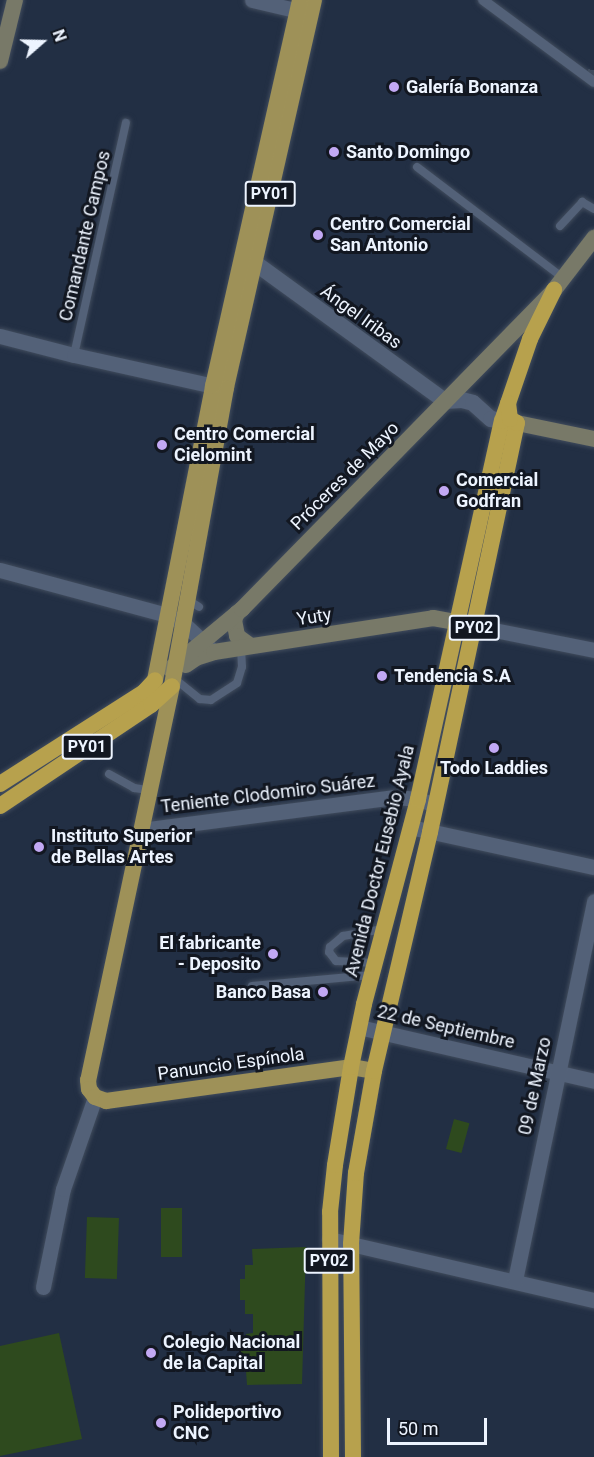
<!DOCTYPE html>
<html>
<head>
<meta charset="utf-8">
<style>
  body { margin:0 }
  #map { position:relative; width:594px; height:1457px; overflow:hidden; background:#222f44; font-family:Roboto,sans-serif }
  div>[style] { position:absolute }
  .green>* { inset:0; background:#2e4a1e; transform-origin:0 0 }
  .pedestrian-tunnel>* { height:10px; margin-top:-5px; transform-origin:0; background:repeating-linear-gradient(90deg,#404d60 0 10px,transparent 0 15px) }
  .roads { filter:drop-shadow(0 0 2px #414c5d) drop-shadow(0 0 2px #414c5d) }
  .service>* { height:8px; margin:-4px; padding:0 4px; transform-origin:4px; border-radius:4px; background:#536178 }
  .pedestrian>* { height:10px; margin:-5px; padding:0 5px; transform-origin:5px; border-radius:5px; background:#536178 }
  .minor>* { height:15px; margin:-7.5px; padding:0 7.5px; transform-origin:7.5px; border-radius:7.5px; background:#536178 }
  .tertiary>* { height:16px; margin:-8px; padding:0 8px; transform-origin:8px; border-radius:8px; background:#536178 }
  .secondary>* { height:16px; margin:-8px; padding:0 8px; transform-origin:8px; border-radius:8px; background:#787968 }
  .primary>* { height:16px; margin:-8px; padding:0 8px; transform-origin:8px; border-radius:8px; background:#9e9158 }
  .trunk>* { height:16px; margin:-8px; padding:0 8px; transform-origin:8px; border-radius:8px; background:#b7a14d }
  .dots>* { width:16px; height:16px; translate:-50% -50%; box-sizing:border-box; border:3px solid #121721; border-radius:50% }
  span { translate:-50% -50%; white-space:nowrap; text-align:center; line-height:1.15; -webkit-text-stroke:6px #121721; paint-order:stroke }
  .shield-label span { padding:2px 4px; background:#121721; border:2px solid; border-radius:4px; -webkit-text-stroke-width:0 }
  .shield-label { font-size:16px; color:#edf4ff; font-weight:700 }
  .poi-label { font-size:18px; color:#edf4ff; font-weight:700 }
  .left { translate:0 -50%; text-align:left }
  .right { translate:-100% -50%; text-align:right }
  .street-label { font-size:18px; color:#edf4ff }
  .north { position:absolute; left:12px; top:12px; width:60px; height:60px; -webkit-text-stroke:4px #121721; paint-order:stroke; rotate:70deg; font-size:16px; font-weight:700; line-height:24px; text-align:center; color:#edf4ff }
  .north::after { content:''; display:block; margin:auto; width:21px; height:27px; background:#edf4ff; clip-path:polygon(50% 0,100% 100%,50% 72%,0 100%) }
  .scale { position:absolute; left:387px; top:1418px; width:100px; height:27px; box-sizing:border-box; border:3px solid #edf4ff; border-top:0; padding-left:8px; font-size:18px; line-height:21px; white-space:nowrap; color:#edf4ff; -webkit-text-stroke:4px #121721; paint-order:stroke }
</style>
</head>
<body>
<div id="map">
  <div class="green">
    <i style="left:454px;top:1119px;width:16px;height:31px;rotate:15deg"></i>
    <i style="left:161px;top:1208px;width:21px;height:49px"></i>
    <i style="left:87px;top:1217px;width:32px;height:61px;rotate:2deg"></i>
    <i style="clip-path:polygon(306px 1247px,302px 1384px,247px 1385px,246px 1371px,241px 1371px,240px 1348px,244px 1348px,246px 1334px,253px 1333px,253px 1314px,245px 1314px,245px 1300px,240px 1300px,240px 1279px,245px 1279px,245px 1265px,253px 1265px,252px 1249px)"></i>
    <i style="clip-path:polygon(59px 1333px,82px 1439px,0 1456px,0 1346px)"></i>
  </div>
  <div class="pedestrian-tunnel">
    <i style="left:591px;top:80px;width:14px;rotate:-78deg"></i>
  </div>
  <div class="roads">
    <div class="service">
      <i style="left:417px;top:167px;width:183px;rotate:37.2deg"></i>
      <i style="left:560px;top:226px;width:33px;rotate:-47deg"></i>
      <i style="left:582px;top:202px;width:14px;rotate:30deg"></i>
      <i style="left:74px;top:355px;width:238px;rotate:-77.4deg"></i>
      <i style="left:188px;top:600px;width:13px;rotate:32deg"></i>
      <i style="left:175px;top:679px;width:32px;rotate:39deg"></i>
      <i style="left:200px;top:699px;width:11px;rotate:5deg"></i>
      <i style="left:211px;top:700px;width:31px;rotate:-33deg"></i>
      <i style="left:237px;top:683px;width:17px;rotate:-73deg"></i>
      <i style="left:242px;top:667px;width:19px;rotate:-93deg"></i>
      <i style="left:109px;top:774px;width:29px;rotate:29deg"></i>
      <i style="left:134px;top:788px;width:15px;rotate:8deg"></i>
      <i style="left:374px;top:963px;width:38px;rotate:-177deg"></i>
      <i style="left:336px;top:961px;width:11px;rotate:-128deg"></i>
      <i style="left:329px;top:952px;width:5px;rotate:-79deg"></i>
      <i style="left:330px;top:947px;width:17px;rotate:-40deg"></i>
      <i style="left:343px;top:936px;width:41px;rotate:-9.9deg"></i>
      <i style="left:252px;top:986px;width:120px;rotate:-5.3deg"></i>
    </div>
    <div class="pedestrian">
      <i style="left:483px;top:0;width:138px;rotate:36.5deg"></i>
    </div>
    <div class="minor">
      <i style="left:252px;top:0;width:57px;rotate:13.1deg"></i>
      <i style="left:0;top:336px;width:76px;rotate:14.4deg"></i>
      <i style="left:74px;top:355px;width:153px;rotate:12.5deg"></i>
      <i style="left:0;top:570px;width:173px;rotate:15.1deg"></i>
      <i style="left:167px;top:615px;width:18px;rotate:27deg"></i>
      <i style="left:183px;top:623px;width:37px;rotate:43deg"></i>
      <i style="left:474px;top:626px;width:122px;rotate:11.3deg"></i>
      <i style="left:410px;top:827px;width:188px;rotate:12.3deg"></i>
      <i style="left:141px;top:830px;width:256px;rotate:-7.4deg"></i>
      <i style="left:395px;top:797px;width:23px;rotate:5deg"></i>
      <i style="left:418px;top:799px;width:18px;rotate:19deg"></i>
      <i style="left:359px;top:1027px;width:241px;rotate:12.9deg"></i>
      <i style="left:329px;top:1239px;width:272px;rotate:13deg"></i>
      <i style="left:515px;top:1280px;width:387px;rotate:-78.2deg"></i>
      <i style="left:43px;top:1287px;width:100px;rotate:-78.5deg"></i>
      <i style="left:63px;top:1189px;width:97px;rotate:-70.8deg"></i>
    </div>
    <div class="tertiary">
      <i style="left:255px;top:263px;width:235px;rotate:36deg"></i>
      <i style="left:445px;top:401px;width:17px;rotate:-3deg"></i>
      <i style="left:462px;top:400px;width:11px;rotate:15deg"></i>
      <i style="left:473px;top:403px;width:24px;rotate:42deg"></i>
      <i style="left:491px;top:419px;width:11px;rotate:10deg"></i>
    </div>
    <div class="secondary">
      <i style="left:0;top:61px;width:63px;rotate:-76.2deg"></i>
      <i style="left:517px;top:423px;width:79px;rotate:11.7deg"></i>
      <i style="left:237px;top:613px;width:8px;rotate:113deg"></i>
      <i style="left:234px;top:620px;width:16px;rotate:79deg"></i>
      <i style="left:237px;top:636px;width:17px;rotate:36deg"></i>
      <i style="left:186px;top:665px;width:12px;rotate:-35deg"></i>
      <i style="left:196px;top:658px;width:19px;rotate:-18deg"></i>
      <i style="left:214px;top:652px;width:222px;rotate:-8.8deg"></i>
      <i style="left:433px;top:618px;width:39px;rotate:10deg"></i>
      <i style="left:170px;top:669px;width:94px;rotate:-39.8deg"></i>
      <i style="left:242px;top:609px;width:446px;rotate:-45.6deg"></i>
      <i style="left:554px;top:290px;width:66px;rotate:-52.4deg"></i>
    </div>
    <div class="primary">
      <i style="left:314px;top:0;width:398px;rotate:102.8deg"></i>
      <i style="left:226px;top:388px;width:303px;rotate:100.3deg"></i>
      <i style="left:172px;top:686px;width:403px;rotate:102deg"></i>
      <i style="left:88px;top:1080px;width:9px;rotate:84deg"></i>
      <i style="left:89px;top:1089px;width:10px;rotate:53deg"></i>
      <i style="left:95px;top:1097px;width:12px;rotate:20deg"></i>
      <i style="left:106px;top:1101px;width:247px;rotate:-7.9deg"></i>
      <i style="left:351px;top:1067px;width:23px;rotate:10deg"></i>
      <i style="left:155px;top:680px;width:300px;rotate:-78.8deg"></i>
      <i style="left:213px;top:386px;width:396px;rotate:-77.3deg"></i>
    </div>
    <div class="trunk">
      <i style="left:0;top:784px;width:171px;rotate:-32.6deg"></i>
      <i style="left:144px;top:692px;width:16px;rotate:-47deg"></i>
      <i style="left:0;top:806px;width:182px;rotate:-33.8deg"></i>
      <i style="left:151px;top:705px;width:28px;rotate:-42deg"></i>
      <i style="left:331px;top:1457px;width:245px;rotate:-90.2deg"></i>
      <i style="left:330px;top:1212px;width:47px;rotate:-83.9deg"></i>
      <i style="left:335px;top:1165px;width:99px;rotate:-80.7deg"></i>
      <i style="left:351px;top:1067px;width:64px;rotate:-78.3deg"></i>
      <i style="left:364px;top:1004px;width:212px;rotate:-75.2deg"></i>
      <i style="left:418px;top:799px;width:387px;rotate:-77.5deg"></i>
      <i style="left:502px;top:421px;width:87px;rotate:-71.1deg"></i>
      <i style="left:530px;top:339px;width:55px;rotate:-63.9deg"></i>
      <i style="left:353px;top:1457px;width:213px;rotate:-90.5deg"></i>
      <i style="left:351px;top:1244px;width:71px;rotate:-86deg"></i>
      <i style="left:356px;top:1173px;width:104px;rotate:-80deg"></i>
      <i style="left:374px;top:1071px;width:245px;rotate:-76.8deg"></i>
      <i style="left:430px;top:832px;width:418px;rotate:-78deg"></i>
      <i style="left:517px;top:423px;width:8px;rotate:-150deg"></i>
      <i style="left:510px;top:419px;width:16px;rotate:-97deg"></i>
    </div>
  </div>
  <div class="dots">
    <i style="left:394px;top:87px;background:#c2a8f3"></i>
    <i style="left:334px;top:152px;background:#c2a8f3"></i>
    <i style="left:318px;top:235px;background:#c2a8f3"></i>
    <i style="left:162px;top:445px;background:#c2a8f3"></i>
    <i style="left:444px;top:491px;background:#c2a8f3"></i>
    <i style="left:382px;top:676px;background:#c2a8f3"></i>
    <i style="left:494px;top:748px;background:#c2a8f3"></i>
    <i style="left:39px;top:847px;background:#c2a8f3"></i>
    <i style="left:273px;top:954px;background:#c2a8f3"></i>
    <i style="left:323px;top:992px;background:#c2a8f3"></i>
    <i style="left:151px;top:1353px;background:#c2a8f3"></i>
    <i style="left:161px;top:1423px;background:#c2a8f3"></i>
  </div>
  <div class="shield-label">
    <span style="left:270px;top:194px">PY01</span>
    <span style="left:474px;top:628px">PY02</span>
    <span style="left:87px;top:747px">PY01</span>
    <span style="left:329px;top:1261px">PY02</span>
  </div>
  <div class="poi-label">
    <span class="left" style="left:406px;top:87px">Galería Bonanza</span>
    <span class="left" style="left:346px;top:152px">Santo Domingo</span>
    <span class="left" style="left:330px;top:235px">Centro Comercial<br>San Antonio</span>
    <span class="left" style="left:174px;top:445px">Centro Comercial<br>Cielomint</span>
    <span class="left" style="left:456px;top:491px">Comercial<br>Godfran</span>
    <span class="left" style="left:394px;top:676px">Tendencia S.A</span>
    <span style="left:494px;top:768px">Todo Laddies</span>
    <span class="left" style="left:51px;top:847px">Instituto Superior<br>de Bellas Artes</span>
    <span class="right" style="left:261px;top:954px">El fabricante<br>- Deposito</span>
    <span class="right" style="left:311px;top:992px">Banco Basa</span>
    <span class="left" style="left:163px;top:1353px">Colegio Nacional<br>de la Capital</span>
    <span class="left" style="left:173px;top:1423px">Polideportivo<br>CNC</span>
  </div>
  <div class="street-label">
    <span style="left:85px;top:236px;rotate:-77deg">Comandante Campos</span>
    <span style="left:361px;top:317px;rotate:36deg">Ángel Iribas</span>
    <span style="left:345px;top:476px;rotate:-45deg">Próceres de Mayo</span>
    <span style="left:314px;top:617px;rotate:-9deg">Yuty</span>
    <span style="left:268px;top:794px;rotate:-7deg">Teniente Clodomiro Suárez</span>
    <span style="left:380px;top:861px;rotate:-76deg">Avenida Doctor Eusebio Ayala</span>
    <span style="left:446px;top:1027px;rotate:13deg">22 de Septiembre</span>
    <span style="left:231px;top:1064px;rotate:-8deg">Panuncio Espínola</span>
    <span style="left:535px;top:1086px;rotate:-78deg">09 de Marzo</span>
  </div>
  <div class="north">N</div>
  <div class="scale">50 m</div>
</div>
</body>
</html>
